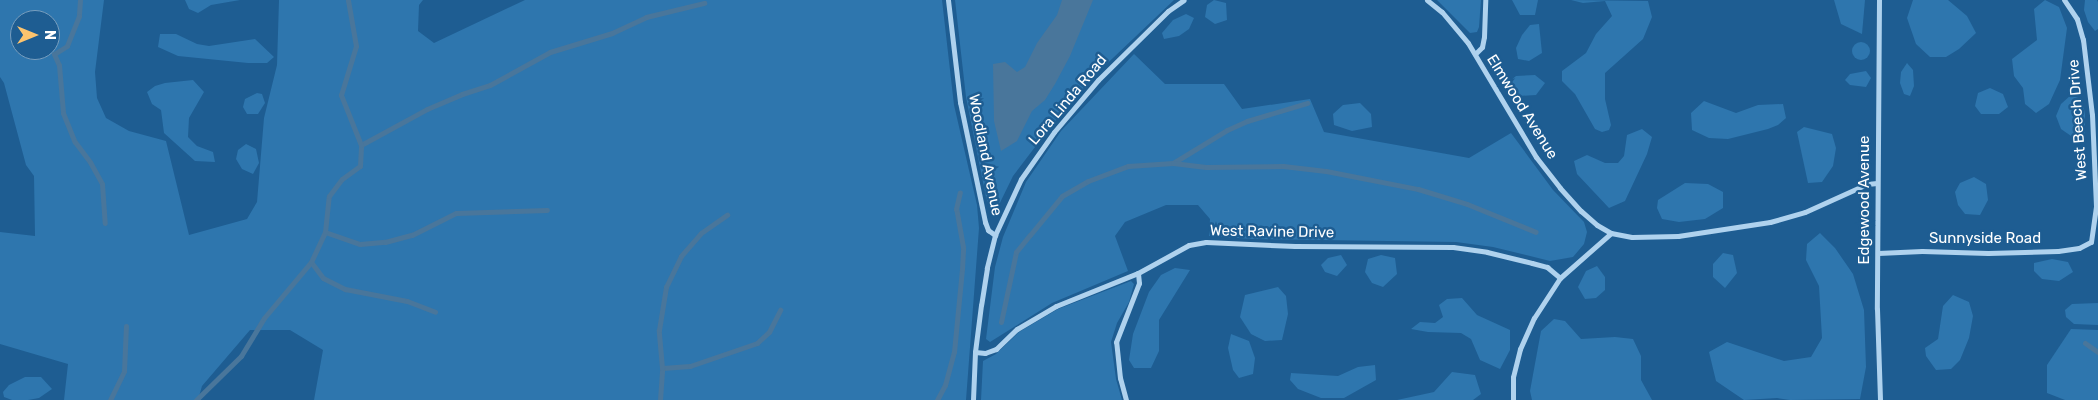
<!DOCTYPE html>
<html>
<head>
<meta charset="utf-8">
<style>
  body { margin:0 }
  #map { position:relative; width:2098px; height:400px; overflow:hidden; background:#1e5d92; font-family:Rubik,sans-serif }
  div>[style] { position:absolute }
  .green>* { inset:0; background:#2e76ae }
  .round { border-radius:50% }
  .water>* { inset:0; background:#49769b }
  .stream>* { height:5px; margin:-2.5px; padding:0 2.5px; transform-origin:2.5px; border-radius:2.5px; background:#49769b }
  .street>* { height:5px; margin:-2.5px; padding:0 2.5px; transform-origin:2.5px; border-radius:2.5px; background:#afd2ee }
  span { translate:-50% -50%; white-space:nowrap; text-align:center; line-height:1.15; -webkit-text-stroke:5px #1e5d92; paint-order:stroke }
  .street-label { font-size:15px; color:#fff }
  .north { position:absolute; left:10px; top:10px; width:50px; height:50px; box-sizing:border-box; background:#1e5d92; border:1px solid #789ebe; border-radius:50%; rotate:90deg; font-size:14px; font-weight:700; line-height:20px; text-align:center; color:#fff }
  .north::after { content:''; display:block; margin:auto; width:18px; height:22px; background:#fdc46e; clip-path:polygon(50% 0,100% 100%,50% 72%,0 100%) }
</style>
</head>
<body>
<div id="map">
  <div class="green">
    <i style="clip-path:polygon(evenodd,0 0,104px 0,95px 72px,97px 98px,106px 118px,129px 131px,166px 141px,189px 235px,247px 219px,257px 202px,264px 118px,277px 65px,279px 0,423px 0,419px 5px,418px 31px,434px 43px,525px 0,942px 0,954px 105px,977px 205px,979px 228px,966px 400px,314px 400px,323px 350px,290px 330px,250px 330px,202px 386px,198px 400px,64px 400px,68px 364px,0 344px,0 232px,35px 236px,34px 176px,26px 165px,4px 83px,0 77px,0 0,20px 20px,50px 20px,50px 50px,20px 50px,20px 20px)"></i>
    <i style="clip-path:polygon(185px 0,240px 0,211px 5px,198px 13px,189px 9px)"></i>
    <i style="clip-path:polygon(955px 0,1174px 0,1093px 77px,1048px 130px,1013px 176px,995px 213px,992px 214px,986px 197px,966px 97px)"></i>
    <i style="clip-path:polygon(1214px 0,1226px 3px,1227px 20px,1215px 24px,1205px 17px,1207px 5px)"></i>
    <i style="clip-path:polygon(1437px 0,1481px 0,1479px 27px,1477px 32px,1470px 33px)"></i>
    <i style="clip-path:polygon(1512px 0,1538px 0,1535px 15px,1520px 15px)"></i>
    <i style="clip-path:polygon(1571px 0,1648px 1px,1652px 17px,1643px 39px,1605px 73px,1605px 99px,1611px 125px,1609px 130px,1602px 132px,1595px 129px,1575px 94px,1562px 81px,1562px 71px,1586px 53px,1596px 34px,1612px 16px,1605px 1px,1583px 3px)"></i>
    <i style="clip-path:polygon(1834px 0,1865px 0,1862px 34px,1841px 24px)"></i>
    <i style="clip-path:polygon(1913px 0,1948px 0,1967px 16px,1976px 33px,1959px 49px,1946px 57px,1930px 57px,1916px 44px,1907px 18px)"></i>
    <i style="clip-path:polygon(2045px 0,2059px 7px,2067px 28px,2060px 80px,2049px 104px,2036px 113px,2025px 104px,2023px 88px,2014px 76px,2012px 59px,2037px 40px,2034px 9px)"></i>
    <i style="clip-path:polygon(2085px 0,2097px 0,2098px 2px,2098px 29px,2095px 31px,2088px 22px,2084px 10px)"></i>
    <i style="clip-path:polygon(1186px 14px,1194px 18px,1189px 29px,1179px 36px,1164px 39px,1162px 33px,1173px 20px)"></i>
    <i style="clip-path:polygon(1539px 24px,1542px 53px,1529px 61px,1518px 59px,1516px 48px,1522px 35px,1530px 25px)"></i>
    <i style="clip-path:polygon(160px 34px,176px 34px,197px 44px,209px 46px,255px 39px,274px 57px,267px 63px,248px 63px,178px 56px,158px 47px)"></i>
    <i class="round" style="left:1852px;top:42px;width:18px;height:18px"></i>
    <i style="clip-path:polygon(1134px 54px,1165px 84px,1224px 84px,1242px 109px,1310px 99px,1324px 132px,1469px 158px,1511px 133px,1553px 190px,1584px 222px,1587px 232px,1584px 244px,1573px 257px,1550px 261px,1493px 247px,1456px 242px,1252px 239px,1209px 236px,1210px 219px,1198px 205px,1166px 205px,1125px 222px,1115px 236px,1128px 271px,1052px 303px,990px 342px,986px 339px,995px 267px,1003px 237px,1026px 182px,1061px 131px)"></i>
    <i style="clip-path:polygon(1907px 63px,1913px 70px,1914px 86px,1910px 96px,1904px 94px,1900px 83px,1901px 72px)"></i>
    <i style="clip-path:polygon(1866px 71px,1871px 78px,1866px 87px,1850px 85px,1845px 80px,1850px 74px)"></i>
    <i style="clip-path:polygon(1535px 75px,1545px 83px,1536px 95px,1518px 96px,1510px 89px,1509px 82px,1516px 76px)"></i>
    <i style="clip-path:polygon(193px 80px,204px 92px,189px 118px,188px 137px,197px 146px,213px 152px,215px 162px,195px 161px,164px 133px,161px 110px,152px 104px,147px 92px,155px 86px,165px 83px)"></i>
    <i style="clip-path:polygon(1990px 88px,2003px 94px,2008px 107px,1999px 114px,1981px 114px,1975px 106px,1978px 93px)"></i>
    <i style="clip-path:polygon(257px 93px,262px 94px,265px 103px,258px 114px,247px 114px,243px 107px,245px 99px)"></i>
    <i style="clip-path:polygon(2071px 95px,2081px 99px,2085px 113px,2085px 136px,2074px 138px,2061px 129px,2056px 116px,2061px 104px)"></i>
    <i style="clip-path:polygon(1704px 101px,1736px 113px,1758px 105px,1783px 104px,1786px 118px,1778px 125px,1768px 129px,1728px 139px,1709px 138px,1692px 130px,1691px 113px)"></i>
    <i style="clip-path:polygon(1360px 103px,1371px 114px,1372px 127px,1352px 131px,1334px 125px,1333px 114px,1343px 105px)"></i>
    <i style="clip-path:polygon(1804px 127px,1832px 134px,1836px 148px,1833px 166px,1822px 182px,1808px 183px,1797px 132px)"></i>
    <i style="clip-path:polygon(1642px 129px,1652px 137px,1647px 154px,1625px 201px,1609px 208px,1577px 174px,1574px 161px,1587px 155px,1605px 163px,1618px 163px,1624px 156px,1627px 135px)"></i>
    <i style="clip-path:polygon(246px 144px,256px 149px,259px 163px,253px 174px,242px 169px,236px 159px,238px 150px)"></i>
    <i style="clip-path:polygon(1974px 177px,1986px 184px,1988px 200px,1980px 215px,1965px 214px,1958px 205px,1955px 192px,1960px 183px)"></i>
    <i style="clip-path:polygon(1685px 183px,1708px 184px,1723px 192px,1723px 208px,1705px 219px,1679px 222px,1662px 219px,1657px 208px,1658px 200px)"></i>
    <i style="clip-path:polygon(1820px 233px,1835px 248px,1853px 274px,1864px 310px,1866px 367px,1860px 399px,1790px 400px,1777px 398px,1744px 400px,1716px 381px,1709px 352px,1727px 342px,1784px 361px,1811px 357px,1822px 338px,1819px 286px,1806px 260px,1807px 244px)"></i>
    <i style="clip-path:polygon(1723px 253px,1733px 255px,1737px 273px,1725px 288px,1713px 277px,1713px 264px)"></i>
    <i style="clip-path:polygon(1341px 255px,1347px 265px,1337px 276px,1325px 272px,1321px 265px,1328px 258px)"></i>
    <i style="clip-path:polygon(1381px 255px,1395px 258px,1397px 274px,1383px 287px,1372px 283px,1365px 272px,1368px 259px)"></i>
    <i style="clip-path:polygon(2052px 259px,2068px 262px,2073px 272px,2059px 281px,2042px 279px,2034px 271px,2034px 263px)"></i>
    <i style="clip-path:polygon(1597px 266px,1605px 277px,1605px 290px,1596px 298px,1585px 299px,1578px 287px,1586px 271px)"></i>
    <i style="clip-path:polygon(1175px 268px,1190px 270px,1159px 320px,1159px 351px,1151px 368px,1134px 368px,1129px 360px,1133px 334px,1149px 292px,1161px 275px)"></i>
    <i style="clip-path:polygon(1131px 281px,1134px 284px,1129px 302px,1117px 323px,1111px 342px,1116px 379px,1122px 400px,981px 400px,983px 361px,996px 354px,1019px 332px,1058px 309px)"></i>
    <i style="clip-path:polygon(1278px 287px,1286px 296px,1288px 314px,1282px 340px,1265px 341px,1251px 334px,1240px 317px,1245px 295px)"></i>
    <i style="clip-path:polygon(1953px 295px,1969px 302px,1973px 316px,1969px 338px,1960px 360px,1951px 369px,1936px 370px,1926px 356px,1925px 348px,1938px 339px,1943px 306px)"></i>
    <i style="clip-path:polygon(1462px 298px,1477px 315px,1510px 330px,1510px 350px,1500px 369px,1480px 360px,1471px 339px,1461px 333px,1428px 332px,1411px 329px,1420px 322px,1435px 323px,1443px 317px,1439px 305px,1447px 299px)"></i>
    <i style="clip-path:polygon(2098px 303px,2098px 325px,2074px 324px,2066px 317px,2065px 310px,2072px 304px)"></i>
    <i style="clip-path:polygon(1554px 319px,1565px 321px,1581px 339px,1615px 337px,1633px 339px,1641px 356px,1641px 380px,1652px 400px,1532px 400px,1530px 391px,1541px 331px)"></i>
    <i style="clip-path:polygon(2071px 329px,2098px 330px,2098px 400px,2065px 400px,2047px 393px,2047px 365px)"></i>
    <i style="clip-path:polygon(1231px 334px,1249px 341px,1255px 358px,1253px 374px,1239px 378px,1233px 370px,1228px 348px)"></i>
    <i style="clip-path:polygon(1375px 365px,1376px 380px,1344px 398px,1321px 398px,1298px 389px,1290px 380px,1291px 373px,1338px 376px,1358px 367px)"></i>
    <i style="clip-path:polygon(1452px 372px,1475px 375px,1481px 394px,1473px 400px,1397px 400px,1434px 392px)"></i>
    <i style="clip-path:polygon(25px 377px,41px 377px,52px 389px,39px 398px,28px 400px,12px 400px,4px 397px,3px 392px,9px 385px)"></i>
  </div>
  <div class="water">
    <i style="clip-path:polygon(1062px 0,1093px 0,1070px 56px,1055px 84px,1045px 100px,1032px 111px,1017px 141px,1001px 151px,994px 121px,993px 64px,1005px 62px,1017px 72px,1025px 67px,1037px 43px,1057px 15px)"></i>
  </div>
  <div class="stream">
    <i style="left:80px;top:0;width:16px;rotate:94deg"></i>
    <i style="left:79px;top:16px;width:32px;rotate:112deg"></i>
    <i style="left:67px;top:46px;width:15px;rotate:148deg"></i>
    <i style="left:54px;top:54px;width:12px;rotate:66deg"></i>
    <i style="left:59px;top:65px;width:48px;rotate:85.2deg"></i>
    <i style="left:63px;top:113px;width:31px;rotate:68deg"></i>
    <i style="left:75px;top:142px;width:25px;rotate:53deg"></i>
    <i style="left:90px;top:162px;width:25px;rotate:61deg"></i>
    <i style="left:102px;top:184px;width:39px;rotate:86deg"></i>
    <i style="left:361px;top:145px;width:75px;rotate:-28.6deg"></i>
    <i style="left:427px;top:109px;width:38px;rotate:-23deg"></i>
    <i style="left:462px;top:94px;width:29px;rotate:-18deg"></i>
    <i style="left:490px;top:85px;width:68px;rotate:-28.8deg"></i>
    <i style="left:550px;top:52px;width:65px;rotate:-17deg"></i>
    <i style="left:612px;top:33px;width:38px;rotate:-25deg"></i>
    <i style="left:646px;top:17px;width:60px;rotate:-13.6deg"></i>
    <i style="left:1173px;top:163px;width:63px;rotate:-31.4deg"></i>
    <i style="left:1227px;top:130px;width:22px;rotate:-24deg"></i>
    <i style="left:1247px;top:121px;width:63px;rotate:-16.7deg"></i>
    <i style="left:325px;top:232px;width:37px;rotate:19deg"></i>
    <i style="left:360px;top:244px;width:25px;rotate:-5deg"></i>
    <i style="left:385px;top:242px;width:28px;rotate:-15deg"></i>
    <i style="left:412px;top:235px;width:49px;rotate:-26.6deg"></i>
    <i style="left:456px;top:213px;width:91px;rotate:-1.9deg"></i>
    <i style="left:311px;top:262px;width:20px;rotate:53deg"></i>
    <i style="left:323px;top:278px;width:25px;rotate:27deg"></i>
    <i style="left:345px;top:289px;width:63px;rotate:11deg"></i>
    <i style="left:407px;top:301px;width:30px;rotate:21deg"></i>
    <i style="left:1001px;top:322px;width:72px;rotate:-77.9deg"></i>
    <i style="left:1016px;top:252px;width:22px;rotate:-51deg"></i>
    <i style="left:1030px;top:235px;width:50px;rotate:-50.6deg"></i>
    <i style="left:1062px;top:196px;width:30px;rotate:-30deg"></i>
    <i style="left:1088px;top:181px;width:43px;rotate:-20.6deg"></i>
    <i style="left:1128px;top:166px;width:45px;rotate:-3.8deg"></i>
    <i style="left:1173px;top:163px;width:33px;rotate:7deg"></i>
    <i style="left:1206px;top:167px;width:77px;rotate:-0.7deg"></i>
    <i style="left:1283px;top:166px;width:43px;rotate:6.6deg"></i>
    <i style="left:1326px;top:171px;width:94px;rotate:11.1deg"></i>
    <i style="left:1418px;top:189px;width:51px;rotate:17deg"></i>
    <i style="left:1467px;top:204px;width:74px;rotate:22.1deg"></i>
    <i style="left:2085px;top:343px;width:16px;rotate:35deg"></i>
    <i style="left:662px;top:368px;width:28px;rotate:-4deg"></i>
    <i style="left:690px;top:366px;width:71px;rotate:-18.9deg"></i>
    <i style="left:757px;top:343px;width:16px;rotate:-43deg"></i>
    <i style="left:769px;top:332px;width:25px;rotate:-63deg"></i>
    <i style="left:110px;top:400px;width:32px;rotate:-64deg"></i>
    <i style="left:124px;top:371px;width:45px;rotate:-87.5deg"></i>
    <i style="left:196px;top:400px;width:63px;rotate:-44.4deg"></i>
    <i style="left:241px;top:356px;width:44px;rotate:-58.8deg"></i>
    <i style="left:264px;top:318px;width:73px;rotate:-50deg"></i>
    <i style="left:311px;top:262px;width:33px;rotate:-65deg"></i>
    <i style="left:325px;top:232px;width:36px;rotate:-84deg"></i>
    <i style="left:329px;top:196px;width:21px;rotate:-53deg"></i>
    <i style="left:342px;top:179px;width:22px;rotate:-36deg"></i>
    <i style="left:360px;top:166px;width:21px;rotate:-87deg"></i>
    <i style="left:361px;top:145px;width:54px;rotate:-111.8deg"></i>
    <i style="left:341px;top:95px;width:51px;rotate:-73deg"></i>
    <i style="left:356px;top:46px;width:47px;rotate:-99.9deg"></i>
    <i style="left:660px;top:400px;width:32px;rotate:-86deg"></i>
    <i style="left:662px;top:368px;width:38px;rotate:-95deg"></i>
    <i style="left:659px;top:330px;width:44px;rotate:-80.8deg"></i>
    <i style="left:666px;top:287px;width:34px;rotate:-64deg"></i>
    <i style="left:681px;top:256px;width:30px;rotate:-49deg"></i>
    <i style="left:701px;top:233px;width:32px;rotate:-35deg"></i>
    <i style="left:937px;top:400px;width:17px;rotate:-62deg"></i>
    <i style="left:945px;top:385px;width:34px;rotate:-75deg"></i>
    <i style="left:954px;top:352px;width:83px;rotate:-84.5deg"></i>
    <i style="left:962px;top:269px;width:22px;rotate:-87deg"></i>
    <i style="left:963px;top:247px;width:39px;rotate:-100deg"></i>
    <i style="left:956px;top:209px;width:17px;rotate:-77deg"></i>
  </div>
  <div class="street">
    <i style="left:948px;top:0;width:103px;rotate:83.3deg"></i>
    <i style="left:960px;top:102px;width:123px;rotate:78.2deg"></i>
    <i style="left:985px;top:222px;width:9px;rotate:69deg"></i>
    <i style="left:988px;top:230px;width:9px;rotate:36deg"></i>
    <i style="left:995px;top:235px;width:34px;rotate:104deg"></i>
    <i style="left:987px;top:268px;width:37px;rotate:99deg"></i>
    <i style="left:981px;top:305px;width:47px;rotate:97.3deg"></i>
    <i style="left:975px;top:352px;width:48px;rotate:92.4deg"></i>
    <i style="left:1427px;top:0;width:19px;rotate:39deg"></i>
    <i style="left:1442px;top:12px;width:40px;rotate:50deg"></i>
    <i style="left:1468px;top:43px;width:133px;rotate:59.2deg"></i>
    <i style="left:1536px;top:157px;width:39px;rotate:52deg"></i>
    <i style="left:1560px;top:188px;width:31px;rotate:48deg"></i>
    <i style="left:1581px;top:211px;width:21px;rotate:41deg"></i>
    <i style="left:1597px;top:225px;width:16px;rotate:30deg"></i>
    <i style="left:1611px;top:233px;width:21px;rotate:11deg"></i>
    <i style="left:1632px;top:237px;width:46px;rotate:-1.2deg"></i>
    <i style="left:1678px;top:236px;width:93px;rotate:-8.7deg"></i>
    <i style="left:1770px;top:222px;width:36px;rotate:-16deg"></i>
    <i style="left:1805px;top:212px;width:68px;rotate:-24.3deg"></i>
    <i style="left:1867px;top:184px;width:10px;rotate:-6deg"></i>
    <i style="left:1879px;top:0;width:309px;rotate:90.4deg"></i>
    <i style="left:1877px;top:309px;width:91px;rotate:88.1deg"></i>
    <i style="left:1475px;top:54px;width:10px;rotate:-45deg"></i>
    <i style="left:1482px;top:47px;width:10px;rotate:-79deg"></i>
    <i style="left:1484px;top:37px;width:37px;rotate:-88deg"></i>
    <i style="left:995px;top:235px;width:62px;rotate:-65.1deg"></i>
    <i style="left:1021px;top:179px;width:57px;rotate:-54.9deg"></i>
    <i style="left:1054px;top:132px;width:68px;rotate:-49.8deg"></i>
    <i style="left:1098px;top:80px;width:98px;rotate:-44.6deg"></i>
    <i style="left:1168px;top:11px;width:19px;rotate:-35deg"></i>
    <i style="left:1878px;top:253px;width:44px;rotate:-2.6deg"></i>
    <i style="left:1922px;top:251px;width:66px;rotate:1.7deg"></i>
    <i style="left:1988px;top:253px;width:70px;rotate:-1.6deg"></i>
    <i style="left:2058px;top:251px;width:21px;rotate:-8deg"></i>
    <i style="left:2079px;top:248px;width:13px;rotate:-27deg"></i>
    <i style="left:2091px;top:242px;width:36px;rotate:-82deg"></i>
    <i style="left:2096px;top:206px;width:91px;rotate:-92.5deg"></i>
    <i style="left:2092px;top:115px;width:76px;rotate:-96.8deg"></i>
    <i style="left:2083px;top:40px;width:22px;rotate:-106deg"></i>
    <i style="left:2077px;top:19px;width:23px;rotate:-124deg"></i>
    <i style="left:975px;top:352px;width:10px;rotate:6deg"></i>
    <i style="left:985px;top:353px;width:12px;rotate:-20deg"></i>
    <i style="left:996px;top:349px;width:29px;rotate:-44deg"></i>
    <i style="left:1017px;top:329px;width:45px;rotate:-30.5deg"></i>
    <i style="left:1056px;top:306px;width:88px;rotate:-21.9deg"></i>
    <i style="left:1138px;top:273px;width:58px;rotate:-28.8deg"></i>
    <i style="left:1189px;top:245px;width:17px;rotate:-10deg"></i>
    <i style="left:1206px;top:242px;width:89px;rotate:2.6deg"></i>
    <i style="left:1295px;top:246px;width:158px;rotate:0.4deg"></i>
    <i style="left:1453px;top:247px;width:34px;rotate:8deg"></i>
    <i style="left:1487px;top:252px;width:46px;rotate:13.7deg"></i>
    <i style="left:1532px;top:263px;width:16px;rotate:15deg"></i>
    <i style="left:1547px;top:267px;width:17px;rotate:40deg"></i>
    <i style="left:1126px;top:400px;width:23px;rotate:-105deg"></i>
    <i style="left:1120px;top:378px;width:36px;rotate:-96deg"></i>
    <i style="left:1116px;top:342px;width:63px;rotate:-68.7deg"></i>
    <i style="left:1139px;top:283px;width:10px;rotate:-96deg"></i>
    <i style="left:1513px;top:400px;width:23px;rotate:-90deg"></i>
    <i style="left:1513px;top:377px;width:29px;rotate:-76deg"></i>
    <i style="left:1520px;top:349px;width:34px;rotate:-66deg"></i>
    <i style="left:1534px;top:318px;width:48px;rotate:-57deg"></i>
    <i style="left:1560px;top:278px;width:68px;rotate:-41.4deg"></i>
  </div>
  <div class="street-label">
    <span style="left:1068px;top:100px;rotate:-50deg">Lora Linda Road</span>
    <span style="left:1522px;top:107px;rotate:58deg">Elmwood Avenue</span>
    <span style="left:2078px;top:120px;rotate:-94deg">West Beech Drive</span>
    <span style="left:985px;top:155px;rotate:79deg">Woodland Avenue</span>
    <span style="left:1865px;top:200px;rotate:-90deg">Edgewood Avenue</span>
    <span style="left:1272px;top:232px;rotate:1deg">West Ravine Drive</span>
    <span style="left:1985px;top:239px">Sunnyside Road</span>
  </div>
  <div class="north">N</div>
</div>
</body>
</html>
